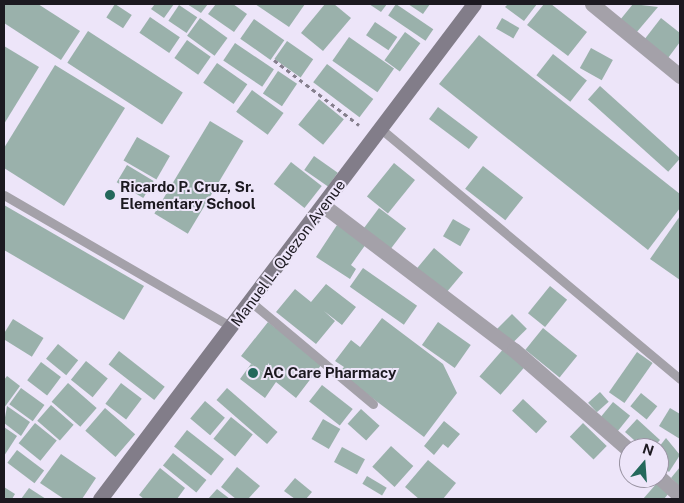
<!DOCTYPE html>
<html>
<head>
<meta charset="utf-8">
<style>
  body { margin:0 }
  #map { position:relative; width:684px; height:503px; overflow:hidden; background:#ede5f9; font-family:"Public Sans",sans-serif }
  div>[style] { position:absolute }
  .building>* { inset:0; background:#9ab1ab; transform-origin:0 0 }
  .path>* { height:3px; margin-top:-1.5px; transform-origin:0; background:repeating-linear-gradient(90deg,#857f8d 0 4px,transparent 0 8px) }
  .lane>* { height:9px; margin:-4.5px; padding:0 4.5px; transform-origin:4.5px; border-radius:4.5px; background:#a4a1a9 }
  .street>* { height:15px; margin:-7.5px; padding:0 7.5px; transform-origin:7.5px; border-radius:7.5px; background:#a4a1a9 }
  .secondary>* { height:15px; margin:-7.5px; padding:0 7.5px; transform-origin:7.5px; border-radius:7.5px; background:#827d89 }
  .dots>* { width:14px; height:14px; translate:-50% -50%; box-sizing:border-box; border:2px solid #ede5f9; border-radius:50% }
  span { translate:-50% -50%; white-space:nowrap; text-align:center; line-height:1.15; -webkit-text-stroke:4px #ede5f9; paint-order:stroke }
  .poi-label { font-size:15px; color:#1c1920; font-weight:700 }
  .left { translate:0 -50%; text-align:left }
  .street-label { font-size:15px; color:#1c1920 }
  .frame { position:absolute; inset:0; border:5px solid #1c1920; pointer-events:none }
  .north { position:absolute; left:619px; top:438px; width:50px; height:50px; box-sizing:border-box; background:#ede5f9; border:1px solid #9993a2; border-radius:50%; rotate:18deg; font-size:14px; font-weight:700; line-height:20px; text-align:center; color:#1c1920 }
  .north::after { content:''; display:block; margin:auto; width:18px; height:22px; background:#24685b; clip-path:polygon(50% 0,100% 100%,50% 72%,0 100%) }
</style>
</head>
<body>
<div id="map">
  <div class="building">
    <i style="clip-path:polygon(4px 4px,38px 4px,80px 31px,61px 60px,4px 23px)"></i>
    <i style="left:115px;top:4px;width:20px;height:16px;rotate:33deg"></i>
    <i style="clip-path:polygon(155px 4px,174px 4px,164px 18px,151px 9px)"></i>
    <i style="clip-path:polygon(187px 4px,208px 4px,201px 13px)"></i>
    <i style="clip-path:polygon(216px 4px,233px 4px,247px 14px,234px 32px,208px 14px)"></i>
    <i style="clip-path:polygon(255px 4px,305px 4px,289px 27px)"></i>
    <i style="clip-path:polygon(325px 4px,334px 4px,351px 18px,323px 51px,301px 33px)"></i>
    <i style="clip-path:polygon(369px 4px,387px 4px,381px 12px)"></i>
    <i style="left:396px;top:4px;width:45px;height:14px;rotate:34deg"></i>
    <i style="clip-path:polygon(408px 4px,430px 4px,423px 14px)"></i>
    <i style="clip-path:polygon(508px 4px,537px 4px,524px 21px,505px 7px)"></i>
    <i style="clip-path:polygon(544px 4px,551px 4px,587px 32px,568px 56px,527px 25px)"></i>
    <i style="clip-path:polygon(633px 4px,658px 7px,636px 33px,620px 20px)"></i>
    <i style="left:179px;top:5px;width:22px;height:19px;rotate:34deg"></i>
    <i style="left:150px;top:17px;width:36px;height:19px;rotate:34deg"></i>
    <i style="left:200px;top:18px;width:34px;height:22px;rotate:36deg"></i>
    <i style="left:502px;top:18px;width:20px;height:12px;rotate:30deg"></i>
    <i style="clip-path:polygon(661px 18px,680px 33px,680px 42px,668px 58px,644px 40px)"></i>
    <i style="left:254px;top:19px;width:37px;height:24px;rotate:35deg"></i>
    <i style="left:375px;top:22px;width:27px;height:16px;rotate:34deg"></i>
    <i style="left:88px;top:31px;width:113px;height:38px;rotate:33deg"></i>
    <i style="left:405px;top:32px;width:19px;height:35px;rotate:36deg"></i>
    <i style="clip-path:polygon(479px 35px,680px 194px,680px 208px,648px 250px,439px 84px)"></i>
    <i style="left:349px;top:37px;width:55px;height:29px;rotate:35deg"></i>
    <i style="left:187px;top:40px;width:29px;height:22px;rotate:35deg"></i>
    <i style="left:287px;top:41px;width:32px;height:22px;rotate:35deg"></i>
    <i style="left:235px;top:43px;width:47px;height:21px;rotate:34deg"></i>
    <i style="clip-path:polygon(4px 46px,39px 67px,4px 124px)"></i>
    <i style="left:591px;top:48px;width:25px;height:23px;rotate:29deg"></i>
    <i style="left:553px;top:54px;width:43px;height:27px;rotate:38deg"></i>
    <i style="left:217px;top:63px;width:37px;height:24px;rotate:35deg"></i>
    <i style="left:327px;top:64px;width:58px;height:23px;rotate:37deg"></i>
    <i style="clip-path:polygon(55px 65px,125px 108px,64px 206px,4px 168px,4px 148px)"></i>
    <i style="left:278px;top:71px;width:23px;height:27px;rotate:34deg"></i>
    <i style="left:600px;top:86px;width:108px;height:18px;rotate:42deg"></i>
    <i style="left:252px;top:90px;width:39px;height:27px;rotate:36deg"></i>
    <i style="left:319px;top:99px;width:32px;height:33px;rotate:39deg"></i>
    <i style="left:438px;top:107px;width:50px;height:15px;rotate:37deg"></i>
    <i style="left:210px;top:121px;width:39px;height:108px;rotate:31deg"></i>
    <i style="left:137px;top:137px;width:38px;height:27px;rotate:30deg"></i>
    <i style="left:314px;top:156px;width:29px;height:17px;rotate:35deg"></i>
    <i style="left:291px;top:162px;width:39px;height:28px;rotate:38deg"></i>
    <i style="left:394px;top:163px;width:27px;height:43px;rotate:39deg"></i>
    <i style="left:127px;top:165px;width:31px;height:20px;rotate:31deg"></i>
    <i style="left:483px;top:166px;width:51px;height:29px;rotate:38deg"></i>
    <i style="clip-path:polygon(4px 205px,144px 286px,124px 320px,4px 250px)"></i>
    <i style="left:379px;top:208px;width:34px;height:29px;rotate:37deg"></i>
    <i style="clip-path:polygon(680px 216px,680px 280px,650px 259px)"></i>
    <i style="left:453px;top:219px;width:20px;height:20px;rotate:30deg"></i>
    <i style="clip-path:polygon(337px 225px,366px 244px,351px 265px,356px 269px,350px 279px,316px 257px)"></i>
    <i style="left:434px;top:248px;width:38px;height:28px;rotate:40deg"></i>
    <i style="left:363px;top:268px;width:66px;height:23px;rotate:35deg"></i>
    <i style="clip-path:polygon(326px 284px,356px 307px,342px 325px,324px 311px,335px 321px,316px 344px,276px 312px,295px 289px,311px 302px)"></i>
    <i style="left:550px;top:286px;width:22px;height:35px;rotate:39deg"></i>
    <i style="left:512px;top:314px;width:21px;height:23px;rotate:45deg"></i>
    <i style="clip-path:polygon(382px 318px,443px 364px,457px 393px,424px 437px,339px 373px,344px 367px,335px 361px,351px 340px,360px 347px)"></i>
    <i style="left:13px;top:319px;width:36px;height:22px;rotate:32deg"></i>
    <i style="clip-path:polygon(268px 322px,322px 364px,296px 398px,276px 382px,265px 398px,240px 379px,251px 364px,270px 378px,241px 356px)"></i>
    <i style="left:438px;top:322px;width:40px;height:28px;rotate:35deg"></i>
    <i style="left:543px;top:328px;width:44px;height:28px;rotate:39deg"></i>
    <i style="left:58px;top:344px;width:26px;height:19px;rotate:39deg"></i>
    <i style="left:505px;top:347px;width:28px;height:39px;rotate:41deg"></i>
    <i style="left:119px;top:351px;width:58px;height:17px;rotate:38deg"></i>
    <i style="left:637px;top:352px;width:19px;height:49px;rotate:35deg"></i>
    <i style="left:86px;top:361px;width:28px;height:24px;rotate:39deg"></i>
    <i style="left:41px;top:362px;width:25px;height:23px;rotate:37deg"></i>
    <i style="clip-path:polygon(7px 376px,20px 386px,4px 408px,4px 380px)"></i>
    <i style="left:68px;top:383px;width:38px;height:25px;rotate:41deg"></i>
    <i style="left:121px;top:383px;width:26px;height:26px;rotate:37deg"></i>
    <i style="left:322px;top:385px;width:39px;height:21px;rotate:38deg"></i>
    <i style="left:21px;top:388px;width:29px;height:20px;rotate:36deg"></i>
    <i style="left:227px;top:388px;width:67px;height:16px;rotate:41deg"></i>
    <i style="left:600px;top:392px;width:13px;height:16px;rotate:48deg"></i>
    <i style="left:641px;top:393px;width:21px;height:17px;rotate:39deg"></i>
    <i style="left:523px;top:399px;width:33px;height:16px;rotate:43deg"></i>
    <i style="left:205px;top:401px;width:26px;height:23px;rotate:40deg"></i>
    <i style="left:613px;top:402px;width:22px;height:23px;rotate:39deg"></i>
    <i style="left:51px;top:405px;width:30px;height:21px;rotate:41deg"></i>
    <i style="clip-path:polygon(7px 406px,30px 422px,21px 436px,4px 423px)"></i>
    <i style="left:105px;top:408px;width:40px;height:30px;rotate:41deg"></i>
    <i style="clip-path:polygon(670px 408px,680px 414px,680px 439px,659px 426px)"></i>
    <i style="left:361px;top:409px;width:25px;height:20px;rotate:42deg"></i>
    <i style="left:231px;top:417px;width:28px;height:28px;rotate:39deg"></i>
    <i style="left:323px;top:419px;width:20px;height:23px;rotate:30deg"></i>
    <i style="clip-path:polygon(637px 419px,660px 440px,653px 448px,643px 448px,625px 432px)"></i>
    <i style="clip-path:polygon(444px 421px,460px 434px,448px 448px,443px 444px,434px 455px,424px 446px)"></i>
    <i style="left:35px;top:423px;width:28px;height:26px;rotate:39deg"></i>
    <i style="left:583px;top:423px;width:33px;height:19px;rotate:44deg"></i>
    <i style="clip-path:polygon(4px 427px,17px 436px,4px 456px)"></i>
    <i style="left:187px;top:430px;width:47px;height:21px;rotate:38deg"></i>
    <i style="clip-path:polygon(666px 438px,680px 455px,669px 472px,659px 464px,659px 447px)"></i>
    <i style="left:391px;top:446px;width:30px;height:28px;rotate:42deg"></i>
    <i style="left:342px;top:447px;width:26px;height:17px;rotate:28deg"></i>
    <i style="left:17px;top:450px;width:34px;height:16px;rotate:37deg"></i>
    <i style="left:173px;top:453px;width:43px;height:16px;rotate:39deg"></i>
    <i style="clip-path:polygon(626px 453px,629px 456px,629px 471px,619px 462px)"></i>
    <i style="clip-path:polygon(61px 454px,96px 478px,82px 499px,64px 499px,40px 483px)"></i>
    <i style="clip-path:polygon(428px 460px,456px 483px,443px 499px,419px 499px,405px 487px)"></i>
    <i style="clip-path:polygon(237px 467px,260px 486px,248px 499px,236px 499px,221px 487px)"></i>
    <i style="clip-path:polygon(680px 467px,680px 487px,671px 478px)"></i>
    <i style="clip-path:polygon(160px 468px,185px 488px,177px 499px,144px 499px,139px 495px)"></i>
    <i style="left:367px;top:476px;width:23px;height:9px;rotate:31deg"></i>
    <i style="clip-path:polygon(295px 478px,312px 492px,306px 499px,295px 499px,284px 491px)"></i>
    <i style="clip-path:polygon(657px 483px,669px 493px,664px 499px,643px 499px)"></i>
    <i style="clip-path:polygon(4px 487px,15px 494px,12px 499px,4px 499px)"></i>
    <i style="clip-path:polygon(29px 488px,46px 499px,21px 499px)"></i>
    <i style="clip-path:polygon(217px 489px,230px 499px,208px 499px)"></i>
  </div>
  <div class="path">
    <i style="left:274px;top:60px;width:107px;rotate:37.4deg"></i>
  </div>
  <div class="lane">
    <i style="left:381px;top:129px;width:390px;rotate:39.9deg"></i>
    <i style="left:4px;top:195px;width:263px;rotate:30.1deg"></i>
    <i style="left:251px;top:302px;width:159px;rotate:39.9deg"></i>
  </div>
  <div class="street">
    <i style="left:592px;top:4px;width:114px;rotate:39.3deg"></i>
    <i style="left:324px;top:206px;width:238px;rotate:37.2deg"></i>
    <i style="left:514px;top:350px;width:152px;rotate:41deg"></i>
    <i style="left:659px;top:477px;width:28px;rotate:42deg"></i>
  </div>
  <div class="secondary">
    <i style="left:100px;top:499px;width:620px;rotate:-52.93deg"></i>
  </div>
  <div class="dots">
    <i style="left:110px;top:195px;background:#24685b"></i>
    <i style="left:253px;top:373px;background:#24685b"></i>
  </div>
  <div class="poi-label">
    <span class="left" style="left:120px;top:195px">Ricardo P. Cruz, Sr.<br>Elementary School</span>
    <span class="left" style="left:263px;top:373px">AC Care Pharmacy</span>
  </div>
  <div class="street-label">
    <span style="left:288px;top:253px;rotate:-53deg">Manuel L. Quezon Avenue</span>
  </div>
  <div class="frame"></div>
  <div class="north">N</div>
</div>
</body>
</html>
